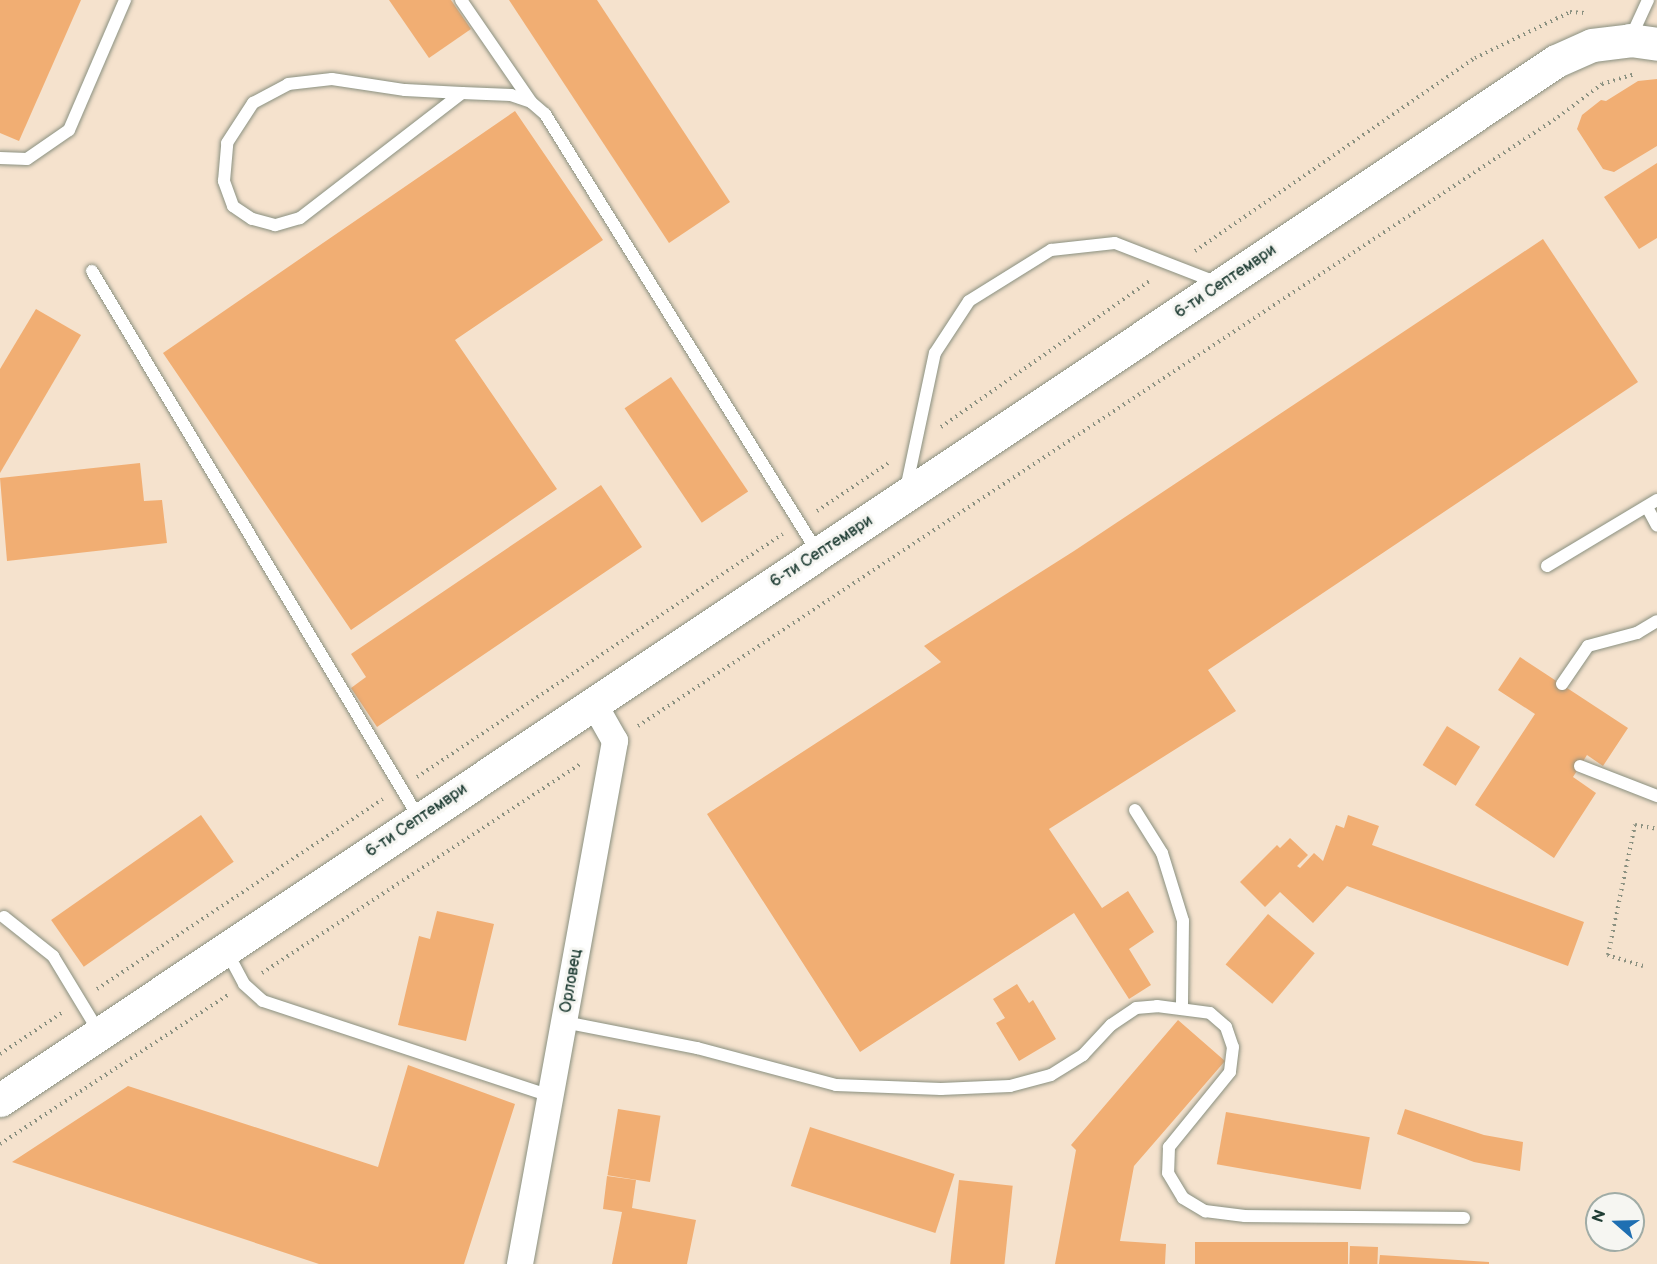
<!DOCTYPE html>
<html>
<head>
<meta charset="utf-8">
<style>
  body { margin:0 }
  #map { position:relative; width:1657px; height:1264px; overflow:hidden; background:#f5e2cd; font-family:"Balsamiq Sans",sans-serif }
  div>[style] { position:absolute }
  .building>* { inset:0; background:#f1ae73; transform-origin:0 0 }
  .path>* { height:4px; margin-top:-2px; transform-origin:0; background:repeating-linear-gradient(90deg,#8a9080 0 1.5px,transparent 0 6px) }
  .roads { filter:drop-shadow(0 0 2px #8a9080) drop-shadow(0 0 2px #8a9080) }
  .service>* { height:12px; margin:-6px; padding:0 6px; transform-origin:6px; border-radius:6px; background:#fff }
  .minor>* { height:26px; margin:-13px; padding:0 13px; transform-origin:13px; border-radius:13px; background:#fff }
  .primary>* { height:33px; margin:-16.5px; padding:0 16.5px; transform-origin:16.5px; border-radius:16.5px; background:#fff }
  span { translate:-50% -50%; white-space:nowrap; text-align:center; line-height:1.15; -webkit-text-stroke:6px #f6f6f2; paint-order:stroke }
  .street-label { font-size:16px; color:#1f3d34 }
  .north { position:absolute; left:1585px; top:1192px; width:60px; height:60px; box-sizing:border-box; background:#f6f6f2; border:2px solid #a0aca6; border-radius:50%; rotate:290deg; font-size:16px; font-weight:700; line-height:24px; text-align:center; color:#1f3d34 }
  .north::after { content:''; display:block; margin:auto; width:21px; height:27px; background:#1f6fb2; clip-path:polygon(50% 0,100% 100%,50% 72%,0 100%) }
</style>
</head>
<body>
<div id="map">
  <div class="building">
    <i style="clip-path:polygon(0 0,81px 0,19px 141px,0 133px)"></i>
    <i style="clip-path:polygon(389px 0,451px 0,471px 29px,429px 58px)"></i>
    <i style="clip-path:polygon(509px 0,597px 0,730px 202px,669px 243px)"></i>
    <i style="clip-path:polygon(1657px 79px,1657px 146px,1614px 172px,1603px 169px,1577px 129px,1582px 115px,1601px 100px,1606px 101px,1638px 81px)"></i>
    <i style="clip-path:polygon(515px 111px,603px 240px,455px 340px,557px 489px,351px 630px,163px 353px)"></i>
    <i style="clip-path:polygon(1657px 163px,1657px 238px,1639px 249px,1604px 197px)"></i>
    <i style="clip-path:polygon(1543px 239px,1638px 382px,1208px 670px,1236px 711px,1049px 829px,1102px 908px,1128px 891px,1154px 932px,1129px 949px,1151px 985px,1129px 999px,1074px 913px,860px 1052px,707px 814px,941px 662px,924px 646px,1074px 551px)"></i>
    <i style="clip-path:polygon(36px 309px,81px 335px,0 473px,0 369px)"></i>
    <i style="left:671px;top:377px;width:138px;height:56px;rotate:56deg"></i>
    <i style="clip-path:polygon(140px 463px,144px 501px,162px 500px,167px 543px,7px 561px,0 478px)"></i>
    <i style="clip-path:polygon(601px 485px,642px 547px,377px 727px,351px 688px,366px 677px,351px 654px)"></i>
    <i style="clip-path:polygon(1520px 657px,1628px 728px,1603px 766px,1587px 755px,1573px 777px,1596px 793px,1554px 858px,1475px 805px,1535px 714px,1498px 690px)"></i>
    <i style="left:1447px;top:726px;width:39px;height:46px;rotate:32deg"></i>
    <i style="left:201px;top:815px;width:57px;height:183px;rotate:55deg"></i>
    <i style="clip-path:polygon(1348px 815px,1379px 826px,1372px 845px,1584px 922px,1568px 966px,1347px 886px,1313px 923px,1280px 892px,1265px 907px,1240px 882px,1277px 845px,1280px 848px,1290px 838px,1308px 855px,1297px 866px,1300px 868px,1314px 853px,1323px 861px,1336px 825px,1344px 828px)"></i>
    <i style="clip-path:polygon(437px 911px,494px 924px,466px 1041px,398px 1025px,419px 936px,430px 939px)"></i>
    <i style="left:1268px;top:914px;width:61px;height:66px;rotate:40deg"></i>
    <i style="clip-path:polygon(1017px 984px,1029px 1003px,1033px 1000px,1056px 1039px,1019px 1061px,996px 1023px,1005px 1018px,993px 999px)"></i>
    <i style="clip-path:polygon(1178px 1020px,1225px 1061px,1134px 1166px,1120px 1241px,1166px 1244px,1165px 1264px,1055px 1264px,1076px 1150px,1071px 1145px)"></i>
    <i style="clip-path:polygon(408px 1065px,515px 1104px,464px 1264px,319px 1264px,12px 1162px,128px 1086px,378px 1167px)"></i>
    <i style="left:618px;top:1109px;width:43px;height:67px;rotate:9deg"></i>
    <i style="clip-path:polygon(1405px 1109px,1484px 1135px,1523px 1142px,1520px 1171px,1474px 1162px,1397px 1134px)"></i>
    <i style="left:1226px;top:1112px;width:146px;height:53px;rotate:10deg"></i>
    <i style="left:810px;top:1127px;width:152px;height:62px;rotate:18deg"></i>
    <i style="clip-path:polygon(607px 1176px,636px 1180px,632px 1208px,696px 1220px,687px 1264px,612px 1264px,622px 1212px,603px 1209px)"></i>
    <i style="left:959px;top:1180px;width:54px;height:85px;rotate:6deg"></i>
    <i style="left:1195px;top:1242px;width:153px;height:22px"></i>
    <i style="left:1350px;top:1246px;width:28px;height:18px;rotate:2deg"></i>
    <i style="clip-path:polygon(1380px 1255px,1489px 1262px,1489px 1264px,1379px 1264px)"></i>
  </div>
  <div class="path">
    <i style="left:1195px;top:251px;width:340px;rotate:-34.6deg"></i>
    <i style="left:1475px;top:58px;width:106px;rotate:-25.8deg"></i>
    <i style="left:1570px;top:12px;width:15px;rotate:4deg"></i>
    <i style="left:941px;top:427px;width:256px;rotate:-35deg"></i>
    <i style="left:817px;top:511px;width:88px;rotate:-33.9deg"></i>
    <i style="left:638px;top:726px;width:1103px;rotate:-33.5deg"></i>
    <i style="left:1558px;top:117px;width:55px;rotate:-36.9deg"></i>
    <i style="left:1602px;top:84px;width:34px;rotate:-17deg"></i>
    <i style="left:417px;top:777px;width:439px;rotate:-33.6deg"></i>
    <i style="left:1643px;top:966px;width:37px;rotate:-163deg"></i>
    <i style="left:1608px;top:955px;width:133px;rotate:-78.3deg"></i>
    <i style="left:1635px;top:825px;width:22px;rotate:10deg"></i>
    <i style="left:262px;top:973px;width:383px;rotate:-33.3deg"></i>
    <i style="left:97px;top:989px;width:343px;rotate:-33.6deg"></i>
    <i style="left:0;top:1054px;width:76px;rotate:-33.7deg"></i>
    <i style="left:0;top:1144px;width:272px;rotate:-33.2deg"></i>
  </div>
  <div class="roads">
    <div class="service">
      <i style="left:461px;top:0;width:124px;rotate:55.5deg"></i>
      <i style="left:531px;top:102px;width:18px;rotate:41deg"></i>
      <i style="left:545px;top:114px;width:517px;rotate:58.12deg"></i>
      <i style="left:1631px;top:37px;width:41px;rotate:-65.3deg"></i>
      <i style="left:462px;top:93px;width:205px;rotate:142.3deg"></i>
      <i style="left:300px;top:218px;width:26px;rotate:164deg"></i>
      <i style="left:275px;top:225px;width:24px;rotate:-165deg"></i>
      <i style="left:252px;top:219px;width:23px;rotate:-146deg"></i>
      <i style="left:233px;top:206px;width:27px;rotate:-110deg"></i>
      <i style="left:224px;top:181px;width:38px;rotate:-85deg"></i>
      <i style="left:227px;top:143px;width:48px;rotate:-57deg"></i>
      <i style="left:253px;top:103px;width:40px;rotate:-28deg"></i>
      <i style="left:288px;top:84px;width:44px;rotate:-6.5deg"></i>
      <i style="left:332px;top:79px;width:74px;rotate:8.6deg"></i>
      <i style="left:405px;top:90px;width:57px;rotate:3deg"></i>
      <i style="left:462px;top:93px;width:49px;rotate:2.3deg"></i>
      <i style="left:511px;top:95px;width:21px;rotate:19deg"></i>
      <i style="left:0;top:158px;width:27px;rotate:2deg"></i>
      <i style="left:27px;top:159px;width:51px;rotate:-34.6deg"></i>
      <i style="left:69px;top:130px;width:142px;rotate:-66.7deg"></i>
      <i style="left:92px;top:271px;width:637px;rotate:59.13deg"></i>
      <i style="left:906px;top:489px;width:139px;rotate:-78deg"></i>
      <i style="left:935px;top:353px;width:62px;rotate:-56.8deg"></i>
      <i style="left:969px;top:301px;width:97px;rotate:-31.9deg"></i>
      <i style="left:1051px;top:250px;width:64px;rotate:-6.2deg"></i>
      <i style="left:1115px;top:243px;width:110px;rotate:21.2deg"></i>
      <i style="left:1647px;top:507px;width:21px;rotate:62deg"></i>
      <i style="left:1547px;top:566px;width:128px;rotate:-31deg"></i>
      <i style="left:1562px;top:684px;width:46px;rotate:-55.6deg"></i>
      <i style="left:1588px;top:646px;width:51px;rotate:-14.9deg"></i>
      <i style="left:1637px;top:633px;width:23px;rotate:-31deg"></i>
      <i style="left:1580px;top:766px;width:83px;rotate:21.3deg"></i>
      <i style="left:1135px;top:810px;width:51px;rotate:57.9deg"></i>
      <i style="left:1162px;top:853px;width:71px;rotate:72.8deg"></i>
      <i style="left:1183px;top:921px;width:88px;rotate:90.7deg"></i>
      <i style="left:4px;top:917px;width:63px;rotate:38.5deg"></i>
      <i style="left:53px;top:956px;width:89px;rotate:58.8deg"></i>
      <i style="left:226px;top:950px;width:38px;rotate:62deg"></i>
      <i style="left:244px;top:984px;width:25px;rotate:42deg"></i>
      <i style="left:263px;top:1001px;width:303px;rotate:18.3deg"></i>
      <i style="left:564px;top:1022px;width:136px;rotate:11.1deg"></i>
      <i style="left:697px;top:1048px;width:144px;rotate:14.9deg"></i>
      <i style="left:836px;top:1085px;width:105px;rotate:2.2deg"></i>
      <i style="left:941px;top:1089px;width:69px;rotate:-2.5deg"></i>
      <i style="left:1010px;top:1086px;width:42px;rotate:-15deg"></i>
      <i style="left:1051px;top:1075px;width:38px;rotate:-32deg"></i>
      <i style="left:1083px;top:1055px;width:41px;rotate:-47deg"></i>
      <i style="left:1111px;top:1025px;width:30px;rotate:-34deg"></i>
      <i style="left:1136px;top:1008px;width:21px;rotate:-5deg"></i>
      <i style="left:1157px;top:1006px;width:53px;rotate:7.5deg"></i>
      <i style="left:1210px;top:1013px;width:21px;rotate:41deg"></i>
      <i style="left:1226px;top:1027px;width:21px;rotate:71deg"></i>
      <i style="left:1233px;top:1047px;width:25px;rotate:97deg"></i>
      <i style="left:1230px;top:1072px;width:97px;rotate:129.1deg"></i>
      <i style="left:1169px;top:1147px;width:26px;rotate:92deg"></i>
      <i style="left:1168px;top:1173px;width:29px;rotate:59deg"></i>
      <i style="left:1183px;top:1198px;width:26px;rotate:31deg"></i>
      <i style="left:1205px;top:1211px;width:40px;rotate:7.1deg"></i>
      <i style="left:1245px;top:1216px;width:219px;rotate:0.5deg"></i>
    </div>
    <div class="minor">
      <i style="left:520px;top:1264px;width:532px;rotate:-79.7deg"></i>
      <i style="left:615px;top:741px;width:45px;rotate:-119.4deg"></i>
    </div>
    <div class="primary">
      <i style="left:0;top:1100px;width:1871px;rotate:-33.73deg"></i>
      <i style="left:1556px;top:61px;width:39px;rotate:-24deg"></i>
      <i style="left:1592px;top:45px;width:38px;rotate:-7deg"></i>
      <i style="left:1630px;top:40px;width:27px;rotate:8deg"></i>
    </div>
  </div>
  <div class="street-label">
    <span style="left:1226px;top:282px;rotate:-34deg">6-ти Септември</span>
    <span style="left:822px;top:552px;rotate:-33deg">6-ти Септември</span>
    <span style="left:417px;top:821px;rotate:-34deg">6-ти Септември</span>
    <span style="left:572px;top:981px;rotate:-80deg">Орловец</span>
  </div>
  <div class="north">N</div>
</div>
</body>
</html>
